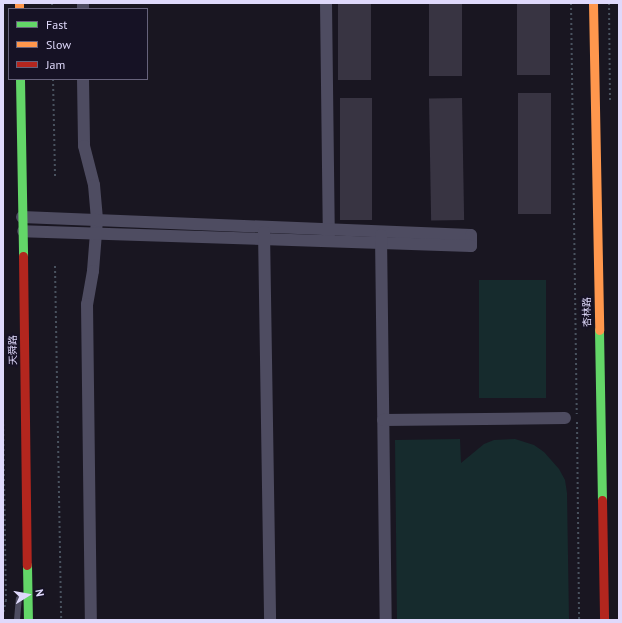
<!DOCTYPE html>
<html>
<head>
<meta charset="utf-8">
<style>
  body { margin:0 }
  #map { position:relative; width:622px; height:623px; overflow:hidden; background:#191621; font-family:"PT Sans","Noto Sans SC",sans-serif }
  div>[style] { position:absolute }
  .green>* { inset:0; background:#162b2d; transform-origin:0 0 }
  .building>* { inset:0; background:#383442; transform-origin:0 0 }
  .path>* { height:2px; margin-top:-1px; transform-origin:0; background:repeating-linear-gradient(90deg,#49525f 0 2px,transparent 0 5px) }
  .lane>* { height:6px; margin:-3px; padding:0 3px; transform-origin:3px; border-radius:3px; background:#4e4c61 }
  .street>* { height:12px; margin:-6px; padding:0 6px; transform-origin:6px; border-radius:6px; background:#4e4c61 }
  .fast>* { height:9px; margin:-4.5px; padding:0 4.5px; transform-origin:4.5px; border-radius:4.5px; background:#63d668 }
  .slow>* { height:9px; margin:-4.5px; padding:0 4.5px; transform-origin:4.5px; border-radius:4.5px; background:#ff974d }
  .jam>* { height:9px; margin:-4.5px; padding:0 4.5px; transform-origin:4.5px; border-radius:4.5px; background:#b3261e }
  span { translate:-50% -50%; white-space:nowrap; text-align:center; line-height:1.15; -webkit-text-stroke:4px #161225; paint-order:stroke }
  .street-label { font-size:10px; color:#dfd9fb }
  .frame { position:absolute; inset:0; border:4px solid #dfd9fb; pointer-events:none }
  .legend { position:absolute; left:8px; top:8px; width:140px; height:72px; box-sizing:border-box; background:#161225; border:1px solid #66627b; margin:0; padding:5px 7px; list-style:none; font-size:12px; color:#dfd9fb }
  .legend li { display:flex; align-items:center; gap:8px; height:20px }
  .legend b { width:20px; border:1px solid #66627b }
  .north { position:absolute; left:8px; top:575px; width:40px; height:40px; -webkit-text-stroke:3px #161225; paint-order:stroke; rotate:79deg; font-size:11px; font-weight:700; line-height:16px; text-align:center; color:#dfd9fb }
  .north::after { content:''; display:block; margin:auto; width:14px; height:18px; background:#dfd9fb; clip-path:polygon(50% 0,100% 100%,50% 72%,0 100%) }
</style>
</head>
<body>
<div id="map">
  <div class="green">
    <i style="left:546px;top:280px;width:118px;height:67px;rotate:90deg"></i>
    <i style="clip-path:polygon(460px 439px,461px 463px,484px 444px,494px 440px,515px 439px,534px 445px,544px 452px,559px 469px,565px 480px,567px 493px,569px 620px,397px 620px,395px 440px)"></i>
  </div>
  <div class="building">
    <i style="left:338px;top:3px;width:33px;height:77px"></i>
    <i style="left:429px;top:3px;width:33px;height:73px"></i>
    <i style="left:517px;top:3px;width:33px;height:72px"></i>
    <i style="left:518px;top:93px;width:33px;height:121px"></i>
    <i style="left:340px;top:98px;width:32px;height:122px"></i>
    <i style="left:462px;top:98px;width:122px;height:33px;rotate:89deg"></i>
  </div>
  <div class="path">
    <i style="left:52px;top:3px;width:6px;rotate:90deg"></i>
    <i style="left:571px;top:3px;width:411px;rotate:89.2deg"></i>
    <i style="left:609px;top:3px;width:99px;rotate:89.4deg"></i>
    <i style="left:53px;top:79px;width:97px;rotate:88.8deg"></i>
    <i style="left:55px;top:266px;width:354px;rotate:89deg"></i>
    <i style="left:3px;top:414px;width:186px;rotate:89.1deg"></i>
    <i style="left:6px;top:600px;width:14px;rotate:102deg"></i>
    <i style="left:577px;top:422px;width:198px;rotate:89.4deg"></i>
  </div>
  <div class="lane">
    <i style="left:17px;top:620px;width:21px;rotate:-85deg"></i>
  </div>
  <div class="street">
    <i style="left:83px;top:3px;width:6px;rotate:90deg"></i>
    <i style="left:326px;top:3px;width:233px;rotate:89.3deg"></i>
    <i style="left:83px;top:79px;width:67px;rotate:89.1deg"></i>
    <i style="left:84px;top:146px;width:40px;rotate:75.6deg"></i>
    <i style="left:94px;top:185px;width:35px;rotate:85deg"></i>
    <i style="left:97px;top:220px;width:51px;rotate:94.5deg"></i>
    <i style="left:93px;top:271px;width:34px;rotate:100deg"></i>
    <i style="left:87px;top:304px;width:316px;rotate:89.3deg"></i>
    <i style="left:22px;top:217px;width:449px;rotate:2.3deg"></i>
    <i style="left:471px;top:235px;width:11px;rotate:90deg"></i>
    <i style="left:471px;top:246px;width:448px;rotate:-178.1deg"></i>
    <i style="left:264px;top:232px;width:388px;rotate:89.1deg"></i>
    <i style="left:381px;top:235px;width:385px;rotate:89.3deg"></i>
    <i style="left:383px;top:420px;width:182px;rotate:-0.6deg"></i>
  </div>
  <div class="fast">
    <i style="left:20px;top:79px;width:177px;rotate:89deg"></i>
    <i style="left:599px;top:330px;width:170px;rotate:89deg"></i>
    <i style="left:27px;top:565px;width:55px;rotate:89deg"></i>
  </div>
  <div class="slow">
    <i style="left:19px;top:3px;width:6px;rotate:90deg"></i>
    <i style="left:593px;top:3px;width:327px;rotate:88.9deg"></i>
  </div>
  <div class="jam">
    <i style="left:23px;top:256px;width:309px;rotate:89.3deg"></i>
    <i style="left:602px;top:500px;width:120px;rotate:89deg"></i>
  </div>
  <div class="street-label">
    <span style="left:587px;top:312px;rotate:-91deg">杏林路</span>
    <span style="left:13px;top:350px;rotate:-91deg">天舜路</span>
  </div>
  <div class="frame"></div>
  <ul class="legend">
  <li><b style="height:5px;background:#63d668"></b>Fast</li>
  <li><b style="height:5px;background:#ff974d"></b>Slow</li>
  <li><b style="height:5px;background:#b3261e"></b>Jam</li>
  </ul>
  <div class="north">N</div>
</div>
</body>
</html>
